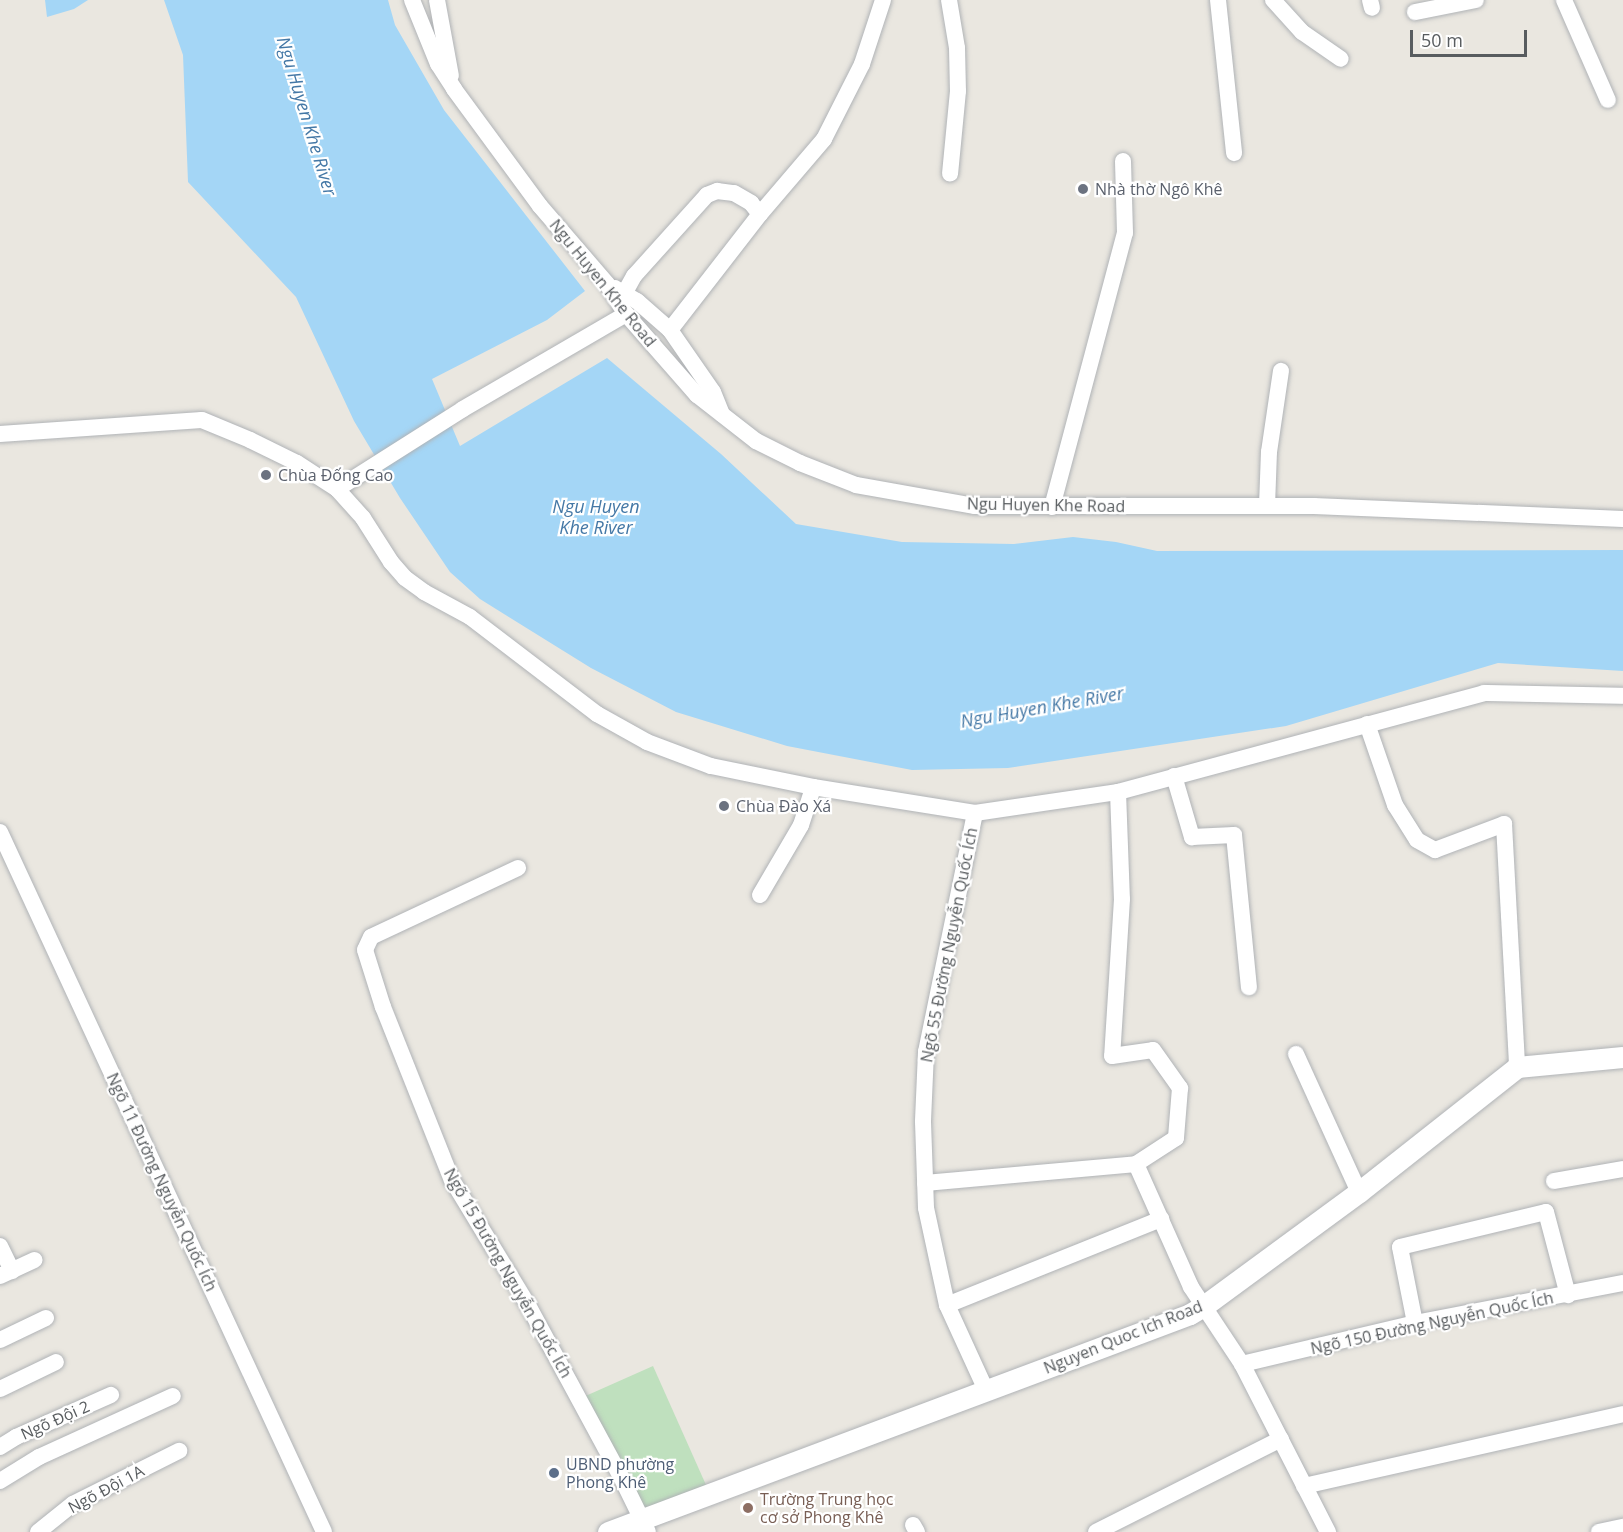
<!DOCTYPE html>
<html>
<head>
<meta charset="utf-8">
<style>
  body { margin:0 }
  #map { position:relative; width:1623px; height:1532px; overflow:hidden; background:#eae7e0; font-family:"Open Sans",sans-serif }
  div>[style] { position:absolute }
  .green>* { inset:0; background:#bfe0be; transform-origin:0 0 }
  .water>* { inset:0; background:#a4d6f6 }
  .roads { filter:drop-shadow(0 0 2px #b0b3b6) drop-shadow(0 0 2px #b0b3b6) }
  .minor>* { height:16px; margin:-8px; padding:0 8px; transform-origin:8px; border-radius:8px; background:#fff }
  .tertiary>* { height:21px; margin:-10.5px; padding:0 10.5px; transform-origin:10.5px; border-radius:10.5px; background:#fff }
  .dots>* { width:16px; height:16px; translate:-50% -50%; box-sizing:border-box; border:3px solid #fff; border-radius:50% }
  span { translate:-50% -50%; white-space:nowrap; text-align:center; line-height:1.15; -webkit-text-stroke:4.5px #fff; paint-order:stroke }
  .worship-label { font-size:16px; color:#5b616d }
  .left { translate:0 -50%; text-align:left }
  .street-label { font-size:16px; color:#585c5f }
  .service-label { font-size:16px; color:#4e5e75 }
  .education-label { font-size:16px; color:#785e54 }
  .water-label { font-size:18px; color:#4478a6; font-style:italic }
  .scale { position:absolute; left:1410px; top:30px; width:117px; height:27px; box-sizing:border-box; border:3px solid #585c5f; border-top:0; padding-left:8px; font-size:18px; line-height:21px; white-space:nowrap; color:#585c5f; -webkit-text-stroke:4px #fff; paint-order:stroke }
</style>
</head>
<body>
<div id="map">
  <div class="green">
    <i style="left:653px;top:1366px;width:132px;height:77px;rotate:66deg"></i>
  </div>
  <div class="water">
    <i style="clip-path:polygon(45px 0,88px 0,74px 9px,47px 17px)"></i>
    <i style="clip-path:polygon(164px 0,388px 0,395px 25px,444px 110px,585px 291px,547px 320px,432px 379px,460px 446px,607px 358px,721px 454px,796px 524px,902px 542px,1014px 544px,1073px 537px,1116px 542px,1157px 551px,1623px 550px,1623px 671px,1498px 663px,1286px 726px,1008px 768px,912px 770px,787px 746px,676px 712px,591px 668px,480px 599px,450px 572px,400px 498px,354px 421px,296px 297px,188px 182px,183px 55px)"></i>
  </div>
  <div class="roads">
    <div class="minor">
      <i style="left:412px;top:0;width:69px;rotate:67.9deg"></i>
      <i style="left:438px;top:64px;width:30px;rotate:57deg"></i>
      <i style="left:454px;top:89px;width:145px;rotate:53.7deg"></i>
      <i style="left:540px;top:206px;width:103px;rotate:49.3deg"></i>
      <i style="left:607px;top:284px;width:36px;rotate:58deg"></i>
      <i style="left:626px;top:314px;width:108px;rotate:48.8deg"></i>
      <i style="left:697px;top:395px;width:75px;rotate:37.9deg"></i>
      <i style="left:756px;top:441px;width:49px;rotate:26.6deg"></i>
      <i style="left:800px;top:463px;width:60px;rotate:21.4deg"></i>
      <i style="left:856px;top:485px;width:121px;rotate:10deg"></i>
      <i style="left:975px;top:506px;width:339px"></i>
      <i style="left:1314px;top:506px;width:309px;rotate:2.4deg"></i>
      <i style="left:437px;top:0;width:77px;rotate:79.6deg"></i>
      <i style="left:949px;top:0;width:49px;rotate:80.5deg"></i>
      <i style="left:957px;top:48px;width:43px;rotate:88.7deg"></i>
      <i style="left:958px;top:91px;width:83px;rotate:95.5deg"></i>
      <i style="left:1218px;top:0;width:154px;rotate:84deg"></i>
      <i style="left:1273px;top:0;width:43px;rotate:47.8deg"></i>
      <i style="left:1302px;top:32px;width:47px;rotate:34.7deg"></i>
      <i style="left:1370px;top:0;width:8px;rotate:76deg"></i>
      <i style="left:1564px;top:0;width:109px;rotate:66.3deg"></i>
      <i style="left:1415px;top:12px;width:62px;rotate:-11.1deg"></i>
      <i style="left:615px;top:288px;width:26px;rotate:31deg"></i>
      <i style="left:637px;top:301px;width:44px;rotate:41.3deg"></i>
      <i style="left:670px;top:330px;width:75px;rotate:55.3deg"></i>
      <i style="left:713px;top:392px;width:24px;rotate:68deg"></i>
      <i style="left:624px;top:294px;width:21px;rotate:-61deg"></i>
      <i style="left:634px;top:276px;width:109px;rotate:-48deg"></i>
      <i style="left:707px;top:195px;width:11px;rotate:-22deg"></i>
      <i style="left:717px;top:191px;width:17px;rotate:7deg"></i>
      <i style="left:734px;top:193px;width:20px;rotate:30deg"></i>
      <i style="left:751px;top:203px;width:14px;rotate:51deg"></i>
      <i style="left:670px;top:330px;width:147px;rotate:-52.2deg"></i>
      <i style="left:760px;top:214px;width:99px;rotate:-49.5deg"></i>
      <i style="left:824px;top:139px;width:84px;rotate:-63.1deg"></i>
      <i style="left:862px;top:64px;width:67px;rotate:-71.8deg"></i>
      <i style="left:0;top:434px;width:202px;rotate:-4deg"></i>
      <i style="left:202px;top:420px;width:52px;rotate:22.6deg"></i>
      <i style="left:250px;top:440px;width:52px;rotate:26.1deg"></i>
      <i style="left:297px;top:463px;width:48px;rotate:33deg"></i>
      <i style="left:337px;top:489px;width:39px;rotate:48deg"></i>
      <i style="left:363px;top:518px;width:52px;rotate:57.5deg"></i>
      <i style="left:391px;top:562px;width:21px;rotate:49deg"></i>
      <i style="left:405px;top:578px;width:24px;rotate:36deg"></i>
      <i style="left:424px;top:592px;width:52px;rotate:28.5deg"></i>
      <i style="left:470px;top:617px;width:160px;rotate:37.4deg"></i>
      <i style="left:597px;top:714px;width:57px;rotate:29.2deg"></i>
      <i style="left:647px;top:742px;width:68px;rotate:20.6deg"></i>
      <i style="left:711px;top:766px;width:104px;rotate:11.6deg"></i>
      <i style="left:813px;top:787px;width:164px;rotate:9.1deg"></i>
      <i style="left:975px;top:813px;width:145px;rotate:-8.4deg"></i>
      <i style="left:1118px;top:792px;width:379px;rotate:-15.1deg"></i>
      <i style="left:1484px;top:693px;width:139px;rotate:1.2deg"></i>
      <i style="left:337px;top:489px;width:149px;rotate:-32.4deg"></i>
      <i style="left:463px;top:409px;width:189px;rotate:-30.2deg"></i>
      <i style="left:1267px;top:506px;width:54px;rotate:-87.9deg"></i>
      <i style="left:1269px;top:452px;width:82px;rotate:-81.6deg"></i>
      <i style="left:1052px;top:507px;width:284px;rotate:-75.1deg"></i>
      <i style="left:1125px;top:233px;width:72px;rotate:-91.6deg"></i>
      <i style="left:1367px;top:724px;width:86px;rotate:70.9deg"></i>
      <i style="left:1395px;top:805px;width:41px;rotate:57.8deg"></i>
      <i style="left:1417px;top:840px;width:21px;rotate:29deg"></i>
      <i style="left:1435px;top:850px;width:74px;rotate:-20.6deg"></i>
      <i style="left:1504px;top:824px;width:243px;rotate:86.9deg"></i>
      <i style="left:1174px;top:776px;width:64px;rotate:73.6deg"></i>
      <i style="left:1192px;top:837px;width:42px;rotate:-2.7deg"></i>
      <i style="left:1234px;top:835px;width:153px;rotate:84.4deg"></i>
      <i style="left:1118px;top:792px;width:107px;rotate:87.9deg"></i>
      <i style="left:1122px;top:899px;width:157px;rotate:93.6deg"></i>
      <i style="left:1112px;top:1056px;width:41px;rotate:-8.3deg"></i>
      <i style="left:1153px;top:1050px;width:47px;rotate:54.6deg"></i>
      <i style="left:1180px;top:1088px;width:50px;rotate:94.6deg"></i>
      <i style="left:1176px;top:1138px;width:48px;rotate:147deg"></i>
      <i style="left:1136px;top:1164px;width:135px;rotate:65.9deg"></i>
      <i style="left:1191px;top:1287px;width:92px;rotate:56.5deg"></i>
      <i style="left:1242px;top:1364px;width:189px;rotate:62.9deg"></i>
      <i style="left:975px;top:813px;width:244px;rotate:101.6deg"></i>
      <i style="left:926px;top:1052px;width:70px;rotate:92.5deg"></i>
      <i style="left:923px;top:1122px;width:86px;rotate:88deg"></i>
      <i style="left:926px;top:1208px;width:99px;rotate:77.8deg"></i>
      <i style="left:947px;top:1305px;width:94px;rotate:65.4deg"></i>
      <i style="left:0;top:832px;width:771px;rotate:65.16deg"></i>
      <i style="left:518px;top:868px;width:162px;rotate:154.9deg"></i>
      <i style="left:371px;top:937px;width:14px;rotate:115deg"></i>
      <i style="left:365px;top:950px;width:60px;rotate:72.5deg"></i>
      <i style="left:383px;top:1007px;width:186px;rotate:68.3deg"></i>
      <i style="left:452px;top:1180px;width:146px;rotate:58.7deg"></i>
      <i style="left:528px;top:1305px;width:196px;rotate:61.6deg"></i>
      <i style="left:621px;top:1477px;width:61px;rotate:63.9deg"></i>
      <i style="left:760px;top:895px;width:81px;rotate:-59.6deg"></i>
      <i style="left:801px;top:825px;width:40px;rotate:-72deg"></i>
      <i style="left:1296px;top:1054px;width:152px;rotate:65.5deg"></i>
      <i style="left:1554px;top:1181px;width:70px;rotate:-9.9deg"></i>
      <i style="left:925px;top:1183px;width:212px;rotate:-5.1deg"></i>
      <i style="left:0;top:1246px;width:28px;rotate:64deg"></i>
      <i style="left:0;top:1276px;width:38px;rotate:-25deg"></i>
      <i style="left:947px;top:1305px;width:231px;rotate:-21.9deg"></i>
      <i style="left:1415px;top:1323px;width:77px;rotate:-101.2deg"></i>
      <i style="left:1400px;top:1247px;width:150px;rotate:-13.5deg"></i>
      <i style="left:1546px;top:1212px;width:86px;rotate:75.2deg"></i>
      <i style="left:0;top:1340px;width:51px;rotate:-25.6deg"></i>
      <i style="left:1242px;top:1364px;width:178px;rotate:-13.3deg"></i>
      <i style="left:1415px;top:1323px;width:212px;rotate:-10.9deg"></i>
      <i style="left:0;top:1389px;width:62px;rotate:-25.7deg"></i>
      <i style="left:0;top:1447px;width:19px;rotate:-32deg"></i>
      <i style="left:16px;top:1437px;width:104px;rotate:-23.9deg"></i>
      <i style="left:0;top:1481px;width:46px;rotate:-31.6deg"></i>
      <i style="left:39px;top:1457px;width:147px;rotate:-24.5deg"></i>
      <i style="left:1304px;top:1486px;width:327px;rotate:-12.7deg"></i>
      <i style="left:913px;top:1525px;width:8px;rotate:60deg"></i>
      <i style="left:38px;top:1532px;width:45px;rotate:-38.7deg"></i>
      <i style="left:73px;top:1504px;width:119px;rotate:-26.6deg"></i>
      <i style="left:1096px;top:1532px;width:207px;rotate:-26.7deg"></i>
      <i style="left:1599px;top:1532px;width:25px;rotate:-12deg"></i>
    </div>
    <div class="tertiary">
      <i style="left:608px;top:1532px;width:621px;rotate:-20.53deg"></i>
      <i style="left:1190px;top:1314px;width:17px;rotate:-31deg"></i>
      <i style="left:1205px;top:1305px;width:191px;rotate:-36.3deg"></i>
      <i style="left:1359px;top:1192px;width:201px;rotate:-38.3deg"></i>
      <i style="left:1517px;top:1067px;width:106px;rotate:-5.4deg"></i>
    </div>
  </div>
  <div class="dots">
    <i style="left:1083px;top:189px;background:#6b7280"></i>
    <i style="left:266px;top:475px;background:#6b7280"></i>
    <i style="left:724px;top:806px;background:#6b7280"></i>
    <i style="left:554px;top:1473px;background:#5c6f8a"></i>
    <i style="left:748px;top:1508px;background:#8d6e63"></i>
  </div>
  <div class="worship-label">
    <span class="left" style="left:1095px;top:189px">Nhà thờ Ngô Khê</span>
    <span class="left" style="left:278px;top:475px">Chùa Đống Cao</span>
    <span class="left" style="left:736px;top:806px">Chùa Đào Xá</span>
  </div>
  <div class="street-label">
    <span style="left:603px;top:283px;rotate:51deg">Ngu Huyen Khe Road</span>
    <span style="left:1046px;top:505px;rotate:1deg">Ngu Huyen Khe Road</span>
    <span style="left:949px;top:945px;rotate:-79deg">Ngõ 55 Đường Nguyễn Quốc Ích</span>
    <span style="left:162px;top:1182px;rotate:65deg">Ngõ 11 Đường Nguyễn Quốc Ích</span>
    <span style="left:508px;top:1273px;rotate:60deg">Ngõ 15 Đường Nguyễn Quốc Ích</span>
    <span style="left:1432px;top:1323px;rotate:-12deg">Ngõ 150 Đường Nguyễn Quốc Ích</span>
    <span style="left:1123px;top:1337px;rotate:-22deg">Nguyen Quoc Ich Road</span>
    <span style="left:55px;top:1420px;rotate:-24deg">Ngõ Đội 2</span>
    <span style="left:106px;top:1489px;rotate:-28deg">Ngõ Đội 1A</span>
  </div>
  <div class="service-label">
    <span class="left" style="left:566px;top:1473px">UBND phường<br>Phong Khê</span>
  </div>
  <div class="education-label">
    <span class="left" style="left:760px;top:1508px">Trường Trung học<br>cơ sở Phong Khê</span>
  </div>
  <div class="water-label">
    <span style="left:307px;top:116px;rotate:73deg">Ngu Huyen Khe River</span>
    <span style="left:596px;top:517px">Ngu Huyen<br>Khe River</span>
    <span style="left:1042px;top:707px;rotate:-10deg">Ngu Huyen Khe River</span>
  </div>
  <div class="scale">50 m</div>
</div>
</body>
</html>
